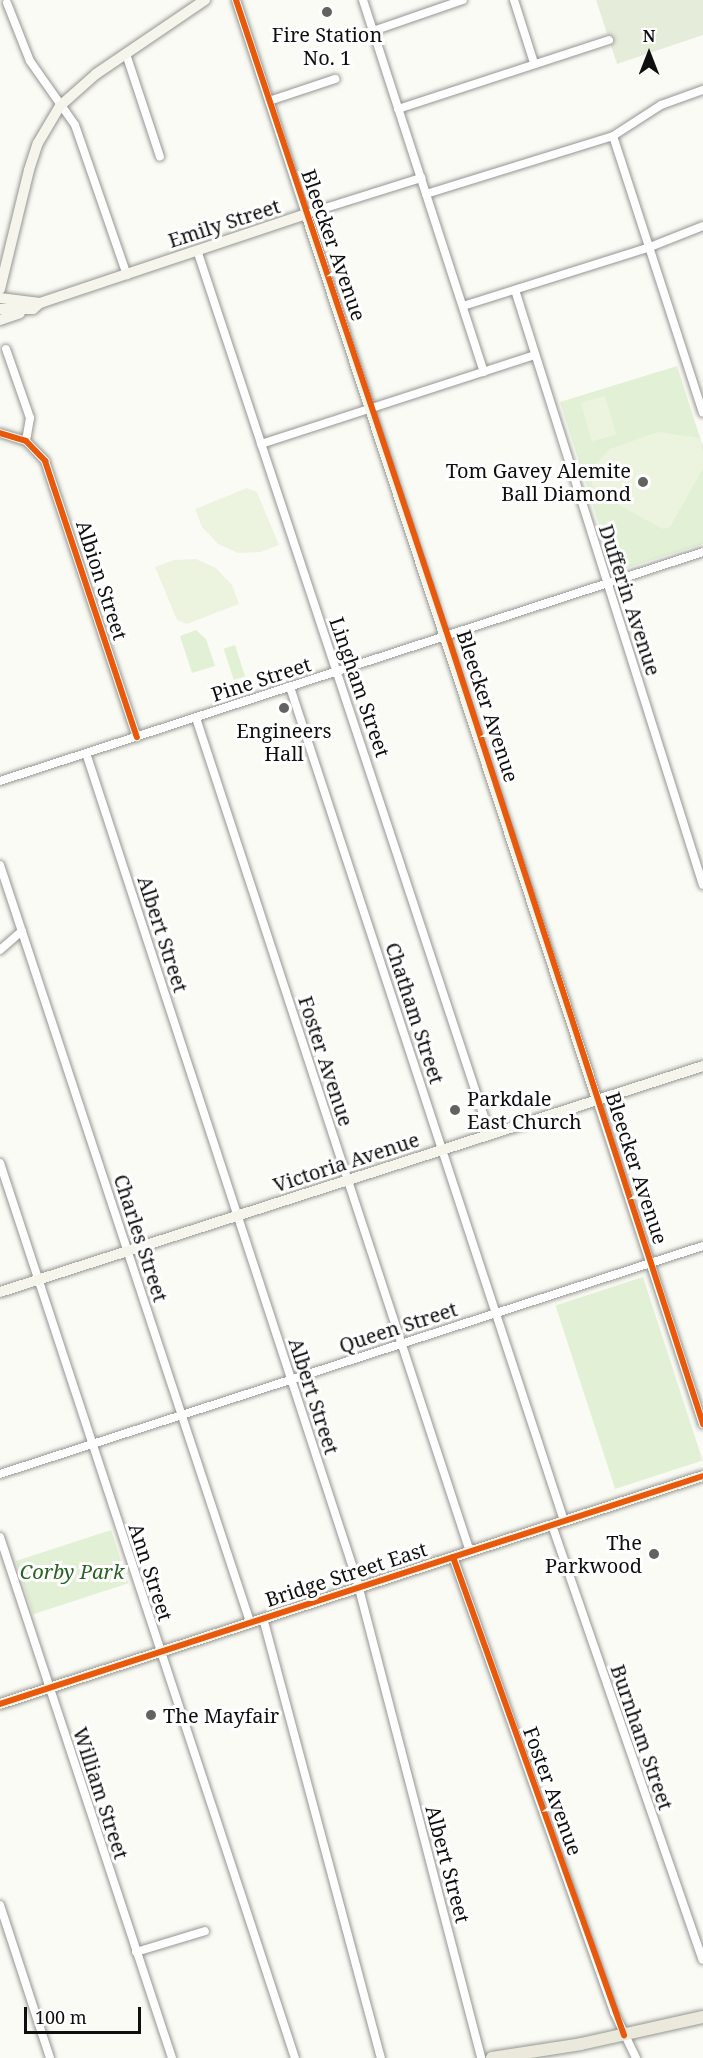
<!DOCTYPE html>
<html>
<head>
<meta charset="utf-8">
<style>
  body { margin:0 }
  #map { position:relative; width:703px; height:2058px; overflow:hidden; background:#fbfbf5; font-family:"Noto Serif",serif }
  div>[style] { position:absolute }
  .green>* { inset:0; background:#e2f0d6; transform-origin:0 0 }
  .cemetery>* { inset:0; background:#e5ecda }
  .pitch>* { inset:0; background:#ecf4e0; transform-origin:0 0 }
  .roads { filter:drop-shadow(0 0 2px #959593) drop-shadow(0 0 2px #959593) }
  .street>* { height:8px; margin:-4px; padding:0 4px; transform-origin:4px; border-radius:4px; background:#fefefe }
  .secondary>* { height:10px; margin:-5px; padding:0 5px; transform-origin:5px; border-radius:5px; background:#f5f5eb }
  .primary>* { height:12px; margin:-6px; padding:0 6px; transform-origin:6px; border-radius:6px; background:#ebe9dc }
  .cycleway>* { height:6px; margin:-3px; padding:0 3px; transform-origin:3px; border-radius:3px; background:#e8590c }
  .dots>* { width:16px; height:16px; translate:-50% -50%; box-sizing:border-box; border:3px solid #fff; border-radius:50% }
  span { translate:-50% -50%; white-space:nowrap; text-align:center; line-height:1.15; -webkit-text-stroke:6px #fff; paint-order:stroke }
  .poi-label { font-size:20px; color:#0f0f0f }
  .right { translate:-100% -50%; text-align:right }
  .left { translate:0 -50%; text-align:left }
  .street-label { font-size:20px; color:#0f0f0f }
  .park-label { font-size:20px; color:#296323; font-style:italic }
  .north { position:absolute; left:619px; top:24px; width:60px; height:60px; -webkit-text-stroke:4px #fff; paint-order:stroke; rotate:0deg; font-size:16px; font-weight:700; line-height:24px; text-align:center; color:#0f0f0f }
  .north::after { content:''; display:block; margin:auto; width:21px; height:27px; background:#0f0f0f; clip-path:polygon(50% 0,100% 100%,50% 72%,0 100%) }
  .scale { position:absolute; left:24px; top:2007px; width:117px; height:27px; box-sizing:border-box; border:3px solid #0f0f0f; border-top:0; padding-left:8px; font-size:18px; line-height:21px; white-space:nowrap; color:#0f0f0f; -webkit-text-stroke:4px #fff; paint-order:stroke }
</style>
</head>
<body>
<div id="map">
  <div class="green">
    <i style="clip-path:polygon(677px 366px,703px 447px,703px 544px,614px 572px,560px 402px)"></i>
    <i style="clip-path:polygon(196px 630px,206px 639px,215px 666px,192px 673px,180px 636px)"></i>
    <i style="left:235px;top:645px;width:33px;height:12px;rotate:72deg"></i>
    <i style="left:643px;top:1277px;width:193px;height:92px;rotate:72deg"></i>
    <i style="left:111px;top:1530px;width:56px;height:100px;rotate:72deg"></i>
  </div>
  <div class="cemetery">
    <i style="clip-path:polygon(596px 0,703px 0,703px 35px,617px 64px)"></i>
  </div>
  <div class="pitch">
    <i style="left:605px;top:396px;width:40px;height:25px;rotate:74deg"></i>
    <i style="clip-path:polygon(658px 432px,699px 438px,703px 452px,703px 468px,670px 527px,663px 529px,595px 492px,588px 472px,610px 449px)"></i>
    <i style="clip-path:polygon(247px 488px,257px 492px,279px 545px,261px 552px,238px 553px,218px 544px,202px 527px,195px 509px)"></i>
    <i style="clip-path:polygon(196px 559px,216px 568px,232px 585px,239px 604px,187px 624px,177px 620px,155px 567px,174px 560px)"></i>
  </div>
  <div class="roads">
    <div class="street">
      <i style="left:236px;top:0;width:225px;rotate:71.9deg"></i>
      <i style="left:306px;top:214px;width:121px;rotate:-17.4deg"></i>
      <i style="left:363px;top:0;width:391px;rotate:72deg"></i>
      <i style="left:514px;top:0;width:66px;rotate:72.4deg"></i>
      <i style="left:7px;top:3px;width:62px;rotate:68.4deg"></i>
      <i style="left:30px;top:61px;width:78px;rotate:54.9deg"></i>
      <i style="left:75px;top:125px;width:159px;rotate:70.9deg"></i>
      <i style="left:373px;top:31px;width:95px;rotate:-19deg"></i>
      <i style="left:126px;top:54px;width:108px;rotate:71.7deg"></i>
      <i style="left:269px;top:101px;width:70px;rotate:-18.4deg"></i>
      <i style="left:398px;top:109px;width:222px;rotate:-18.1deg"></i>
      <i style="left:613px;top:136px;width:291px;rotate:72deg"></i>
      <i style="left:426px;top:194px;width:196px;rotate:-17.2deg"></i>
      <i style="left:613px;top:136px;width:57px;rotate:-32.9deg"></i>
      <i style="left:661px;top:105px;width:45px;rotate:-19.7deg"></i>
      <i style="left:197px;top:250px;width:932px;rotate:71.68deg"></i>
      <i style="left:515px;top:290px;width:624px;rotate:72.47deg"></i>
      <i style="left:463px;top:306px;width:196px;rotate:-17.5deg"></i>
      <i style="left:650px;top:247px;width:57px;rotate:-21.6deg"></i>
      <i style="left:6px;top:349px;width:73px;rotate:70.8deg"></i>
      <i style="left:30px;top:418px;width:23px;rotate:100deg"></i>
      <i style="left:0;top:433px;width:27px;rotate:17deg"></i>
      <i style="left:26px;top:441px;width:28px;rotate:46deg"></i>
      <i style="left:45px;top:461px;width:291px;rotate:71.6deg"></i>
      <i style="left:261px;top:444px;width:288px;rotate:-18deg"></i>
      <i style="left:290px;top:687px;width:878px;rotate:71.81deg"></i>
      <i style="left:196px;top:718px;width:878px;rotate:71.81deg"></i>
      <i style="left:86px;top:753px;width:867px;rotate:71.86deg"></i>
      <i style="left:356px;top:1577px;width:497px;rotate:75.4deg"></i>
      <i style="left:0;top:781px;width:739px;rotate:-18.04deg"></i>
      <i style="left:0;top:865px;width:797px;rotate:71.72deg"></i>
      <i style="left:0;top:950px;width:29px;rotate:-41deg"></i>
      <i style="left:597px;top:1100px;width:341px;rotate:71.9deg"></i>
      <i style="left:0;top:1163px;width:942px;rotate:71.76deg"></i>
      <i style="left:0;top:1474px;width:739px;rotate:-17.97deg"></i>
      <i style="left:552px;top:1525px;width:460px;rotate:70.9deg"></i>
      <i style="left:0;top:1537px;width:549px;rotate:71.73deg"></i>
      <i style="left:453px;top:1557px;width:483px;rotate:70.5deg"></i>
      <i style="left:614px;top:2012px;width:51px;rotate:64.4deg"></i>
      <i style="left:263px;top:1618px;width:456px;rotate:75deg"></i>
      <i style="left:0;top:1905px;width:161px;rotate:71.9deg"></i>
      <i style="left:136px;top:1952px;width:72px;rotate:-16.9deg"></i>
    </div>
    <div class="secondary">
      <i style="left:0;top:289px;width:122px;rotate:-76.3deg"></i>
      <i style="left:29px;top:170px;width:28px;rotate:-72deg"></i>
      <i style="left:38px;top:143px;width:43px;rotate:-59.3deg"></i>
      <i style="left:60px;top:106px;width:48px;rotate:-41.6deg"></i>
      <i style="left:96px;top:74px;width:132px;rotate:-34.2deg"></i>
      <i style="left:0;top:298px;width:40px;rotate:7.1deg"></i>
      <i style="left:0;top:309px;width:33px"></i>
      <i style="left:33px;top:309px;width:9px;rotate:-41deg"></i>
      <i style="left:40px;top:303px;width:280px;rotate:-18.5deg"></i>
      <i style="left:306px;top:214px;width:933px;rotate:71.82deg"></i>
      <i style="left:0;top:320px;width:21px;rotate:-19deg"></i>
      <i style="left:0;top:1292px;width:738px;rotate:-17.82deg"></i>
      <i style="left:0;top:1704px;width:739px;rotate:-17.97deg"></i>
    </div>
    <div class="primary">
      <i style="left:492px;top:2058px;width:90px;rotate:-8.9deg"></i>
      <i style="left:581px;top:2044px;width:125px;rotate:-12.5deg"></i>
    </div>
  </div>
  <div class="cycleway">
    <i style="left:236px;top:0;width:664px;rotate:71.57deg"></i>
    <i style="left:446px;top:630px;width:835px;rotate:72.06deg"></i>
    <i style="left:0;top:433px;width:27px;rotate:17deg"></i>
    <i style="left:26px;top:441px;width:28px;rotate:46deg"></i>
    <i style="left:45px;top:461px;width:291px;rotate:71.6deg"></i>
    <i style="left:453px;top:1557px;width:508px;rotate:70.32deg"></i>
    <i style="left:0;top:1704px;width:739px;rotate:-17.97deg"></i>
  </div>
  <div class="dots">
    <i style="left:327px;top:12px;background:#626260"></i>
    <i style="left:643px;top:482px;background:#626260"></i>
    <i style="left:284px;top:708px;background:#626260"></i>
    <i style="left:455px;top:1110px;background:#626260"></i>
    <i style="left:654px;top:1554px;background:#626260"></i>
    <i style="left:151px;top:1715px;background:#626260"></i>
  </div>
  <div class="poi-label">
    <span style="left:327px;top:46px">Fire Station<br>No. 1</span>
    <span class="right" style="left:631px;top:482px">Tom Gavey Alemite<br>Ball Diamond</span>
    <span style="left:284px;top:742px">Engineers<br>Hall</span>
    <span class="left" style="left:467px;top:1110px">Parkdale<br>East Church</span>
    <span class="right" style="left:642px;top:1554px">The<br>Parkwood</span>
    <span class="left" style="left:163px;top:1715px">The Mayfair</span>
  </div>
  <div class="street-label">
    <span style="left:224px;top:223px;rotate:-18deg">Emily Street</span>
    <span style="left:334px;top:245px;rotate:71deg">Bleecker Avenue</span>
    <span style="left:102px;top:580px;rotate:72deg">Albion Street</span>
    <span style="left:630px;top:600px;rotate:72deg">Dufferin Avenue</span>
    <span style="left:261px;top:679px;rotate:-18deg">Pine Street</span>
    <span style="left:360px;top:687px;rotate:71deg">Lingham Street</span>
    <span style="left:488px;top:706px;rotate:72deg">Bleecker Avenue</span>
    <span style="left:163px;top:934px;rotate:72deg">Albert Street</span>
    <span style="left:415px;top:1013px;rotate:72deg">Chatham Street</span>
    <span style="left:326px;top:1061px;rotate:72deg">Foster Avenue</span>
    <span style="left:346px;top:1162px;rotate:-18deg">Victoria Avenue</span>
    <span style="left:637px;top:1168px;rotate:72deg">Bleecker Avenue</span>
    <span style="left:141px;top:1238px;rotate:72deg">Charles Street</span>
    <span style="left:398px;top:1327px;rotate:-18deg">Queen Street</span>
    <span style="left:314px;top:1396px;rotate:72deg">Albert Street</span>
    <span style="left:151px;top:1572px;rotate:72deg">Ann Street</span>
    <span style="left:346px;top:1574px;rotate:-18deg">Bridge Street East</span>
    <span style="left:642px;top:1737px;rotate:71deg">Burnham Street</span>
    <span style="left:553px;top:1791px;rotate:70deg">Foster Avenue</span>
    <span style="left:101px;top:1793px;rotate:72deg">William Street</span>
    <span style="left:448px;top:1864px;rotate:75deg">Albert Street</span>
  </div>
  <div class="park-label">
    <span style="left:72px;top:1571px">Corby Park</span>
  </div>
  <div class="north">N</div>
  <div class="scale">100 m</div>
</div>
</body>
</html>
